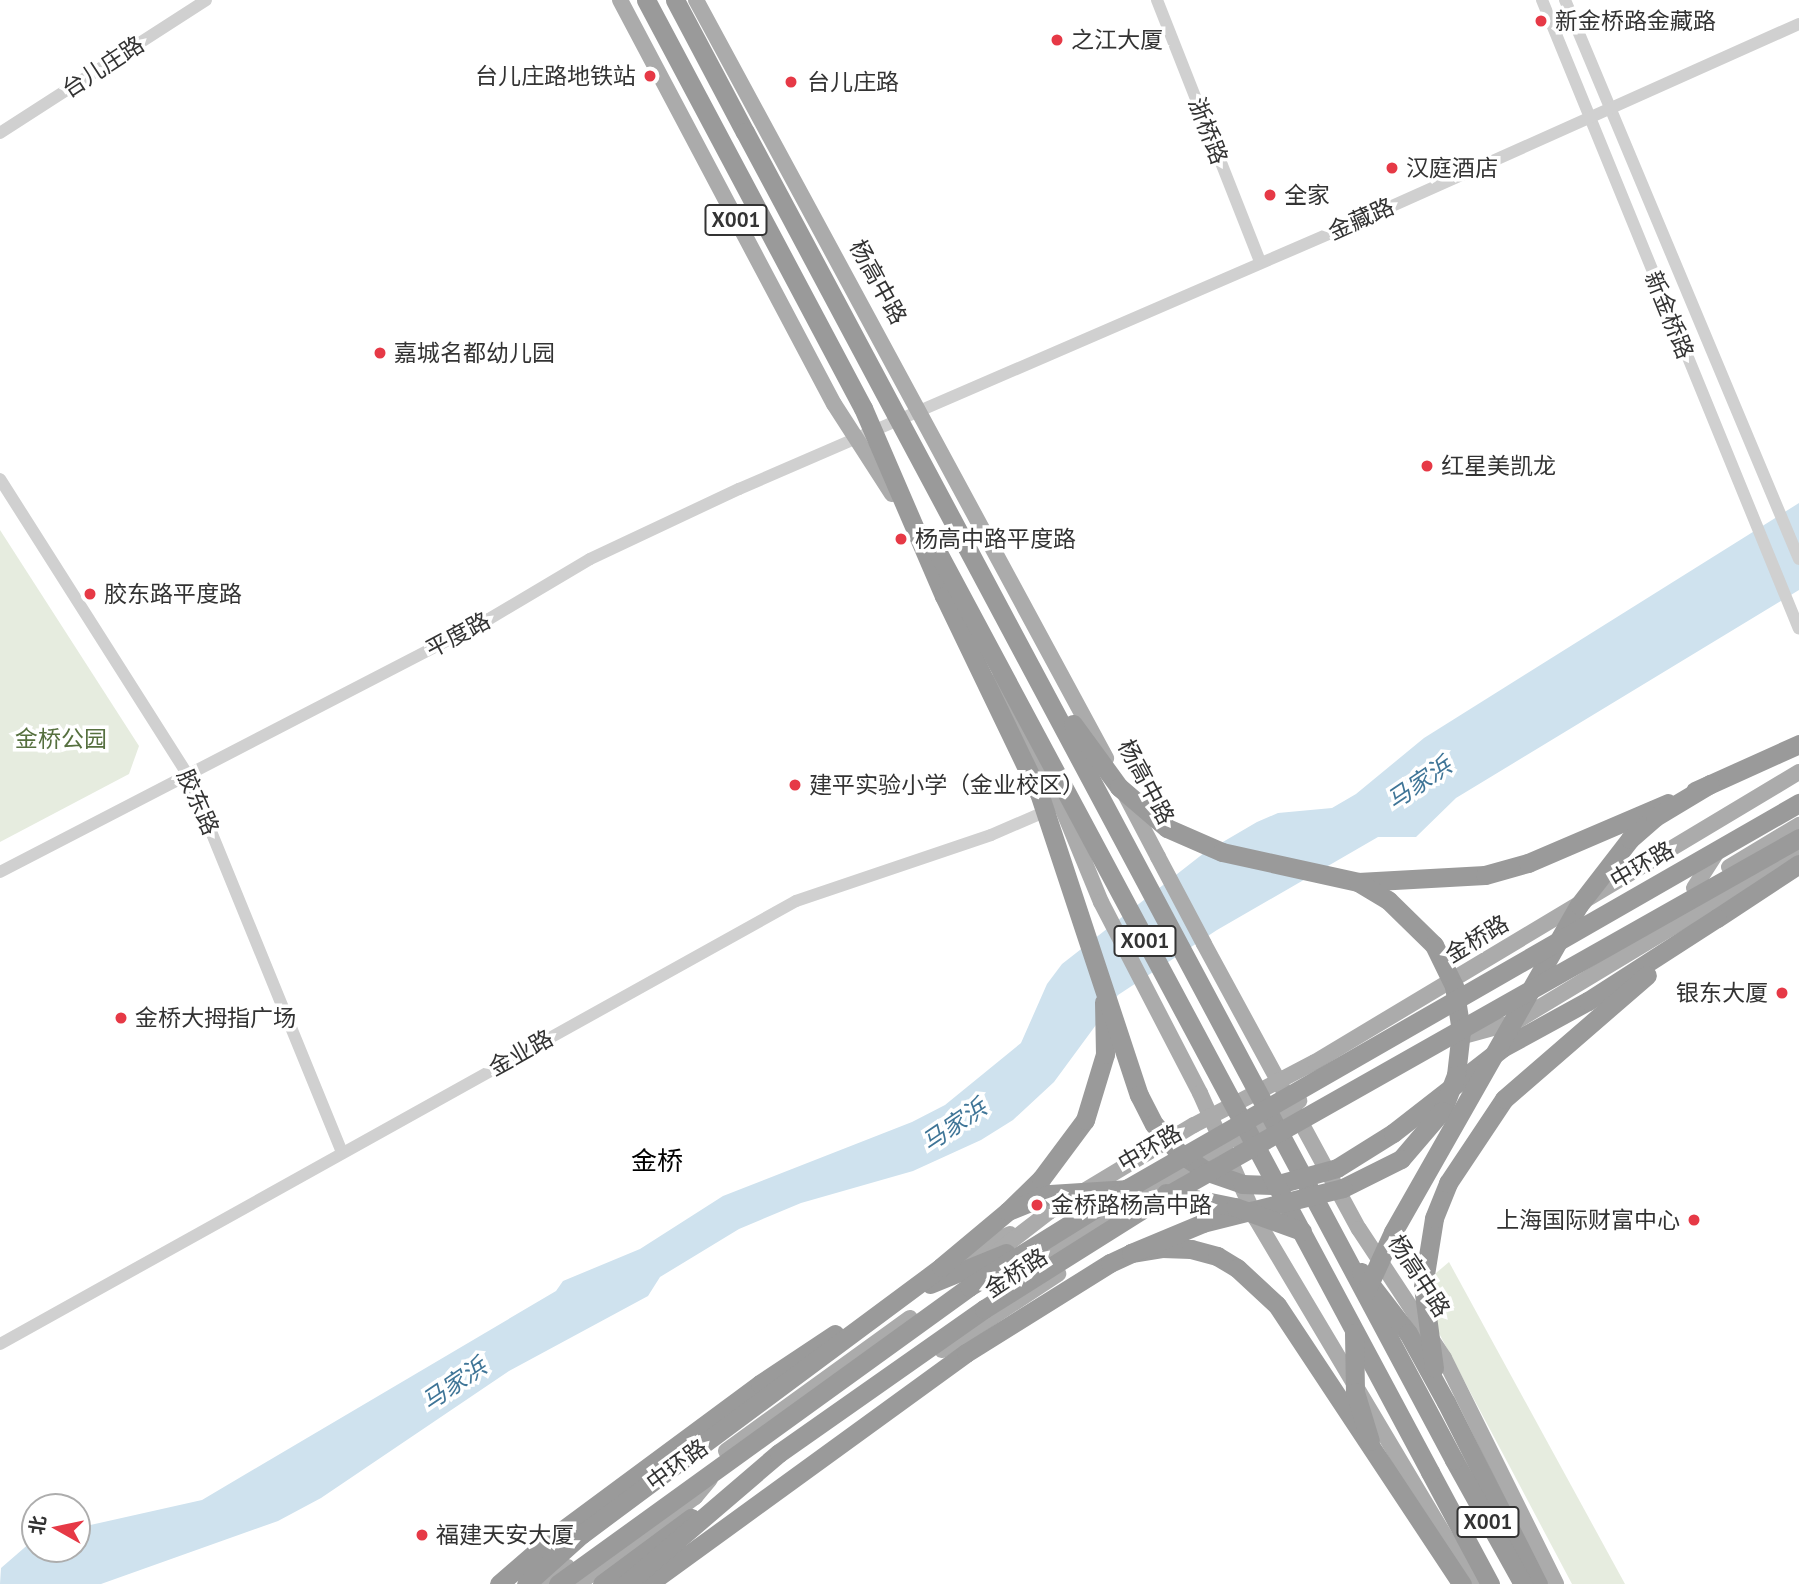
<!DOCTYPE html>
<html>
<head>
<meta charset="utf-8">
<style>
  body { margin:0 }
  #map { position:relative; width:1799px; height:1584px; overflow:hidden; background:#fff; font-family:"PT Sans","Noto Sans SC",sans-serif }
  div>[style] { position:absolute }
  .green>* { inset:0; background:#e6ecdf }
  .water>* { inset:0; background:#cfe2ee }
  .minor>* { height:12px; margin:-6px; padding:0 6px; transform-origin:6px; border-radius:6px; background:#d0d0d0 }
  .major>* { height:16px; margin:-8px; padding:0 8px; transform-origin:8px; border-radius:8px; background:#ababab }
  .highway>* { height:19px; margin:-9.5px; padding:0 9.5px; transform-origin:9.5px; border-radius:9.5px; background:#9a9a9a }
  .major-bridge>* { height:16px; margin:-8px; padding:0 8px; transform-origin:8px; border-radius:8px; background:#ababab }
  .highway-bridge>* { height:19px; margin:-9.5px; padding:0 9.5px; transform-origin:9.5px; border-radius:9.5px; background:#9a9a9a }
  .dots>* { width:19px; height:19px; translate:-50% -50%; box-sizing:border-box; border:4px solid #fff; border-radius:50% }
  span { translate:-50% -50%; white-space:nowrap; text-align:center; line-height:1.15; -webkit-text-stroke:7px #fff; paint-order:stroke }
  .shield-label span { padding:2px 5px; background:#fff; border:2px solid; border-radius:5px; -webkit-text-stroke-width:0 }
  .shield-label { font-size:21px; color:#333; font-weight:700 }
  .poi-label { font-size:23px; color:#333 }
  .left { translate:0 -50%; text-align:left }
  .right { translate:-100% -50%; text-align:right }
  .street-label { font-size:23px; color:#333 }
  .park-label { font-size:23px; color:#56703f }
  .water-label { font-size:24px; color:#3f7597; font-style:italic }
  .quarter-label { font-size:26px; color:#000 }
  .north { position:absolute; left:21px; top:1493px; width:70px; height:70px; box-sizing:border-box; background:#fff; border:2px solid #adadad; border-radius:50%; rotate:279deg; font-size:19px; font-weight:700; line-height:28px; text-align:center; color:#333 }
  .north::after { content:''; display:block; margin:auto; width:24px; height:32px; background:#e63946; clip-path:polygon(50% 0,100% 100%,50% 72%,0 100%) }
</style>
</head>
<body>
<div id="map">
  <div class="green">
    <i style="clip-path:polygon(0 530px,139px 746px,129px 774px,0 842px)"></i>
    <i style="clip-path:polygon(1449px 1262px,1625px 1584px,1572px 1584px,1416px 1290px)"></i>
  </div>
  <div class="water">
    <i style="clip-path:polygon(1799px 503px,1799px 590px,1456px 798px,1416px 837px,1378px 837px,1217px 930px,1118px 995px,1054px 1082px,1013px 1120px,981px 1140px,913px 1171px,801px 1203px,739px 1229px,660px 1277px,648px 1296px,509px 1371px,321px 1498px,278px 1521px,101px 1584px,0 1584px,1px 1568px,31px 1542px,35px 1541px,35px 1549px,77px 1549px,77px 1528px,202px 1500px,556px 1291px,563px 1281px,640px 1249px,723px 1196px,912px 1122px,945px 1105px,1021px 1043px,1047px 984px,1062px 964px,1204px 853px,1257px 822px,1278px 813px,1332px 808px,1356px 794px,1424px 738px)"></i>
  </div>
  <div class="minor">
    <i style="left:1157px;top:0;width:282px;rotate:68.5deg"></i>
    <i style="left:1542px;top:0;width:679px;rotate:67.78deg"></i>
    <i style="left:1565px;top:0;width:606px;rotate:67.29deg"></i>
    <i style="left:0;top:133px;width:245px;rotate:-32.8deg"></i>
    <i style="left:0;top:479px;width:351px;rotate:57.6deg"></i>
    <i style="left:188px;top:775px;width:407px;rotate:67.8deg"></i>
    <i style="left:0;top:872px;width:551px;rotate:-27.36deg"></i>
    <i style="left:489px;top:619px;width:117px;rotate:-30.7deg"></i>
    <i style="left:590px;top:559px;width:165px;rotate:-25.2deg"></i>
    <i style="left:739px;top:489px;width:670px;rotate:-23.39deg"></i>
    <i style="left:1354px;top:223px;width:487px;rotate:-24.1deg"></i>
    <i style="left:0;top:1344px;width:911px;rotate:-29.1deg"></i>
    <i style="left:796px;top:901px;width:206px;rotate:-18.7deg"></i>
    <i style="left:991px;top:835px;width:65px;rotate:-23.4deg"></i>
  </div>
  <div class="major">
    <i style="left:620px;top:0;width:457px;rotate:62.1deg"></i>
    <i style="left:834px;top:404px;width:107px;rotate:57.2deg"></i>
    <i style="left:696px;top:0;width:862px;rotate:61.59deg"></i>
    <i style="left:995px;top:682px;width:140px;rotate:61.8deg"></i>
    <i style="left:1061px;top:805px;width:105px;rotate:67.6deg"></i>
    <i style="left:1101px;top:902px;width:215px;rotate:62.6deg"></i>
    <i style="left:1200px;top:1093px;width:138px;rotate:66deg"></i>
    <i style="left:1256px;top:1219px;width:425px;rotate:59.2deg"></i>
    <i style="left:1126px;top:796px;width:69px;rotate:62.3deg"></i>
    <i style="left:1729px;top:867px;width:82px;rotate:-31deg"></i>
    <i style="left:1694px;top:888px;width:43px;rotate:-57.4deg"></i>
    <i style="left:1204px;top:944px;width:324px;rotate:61.5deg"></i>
    <i style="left:1359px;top:1229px;width:154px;rotate:56.6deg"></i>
    <i style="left:1444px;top:1358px;width:252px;rotate:63.6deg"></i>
    <i style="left:1460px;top:1037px;width:57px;rotate:-15.3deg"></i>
    <i style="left:1515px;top:1022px;width:332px;rotate:-31.1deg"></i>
    <i style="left:1241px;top:1143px;width:72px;rotate:-35.9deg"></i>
    <i style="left:963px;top:1254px;width:51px;rotate:-23.1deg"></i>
    <i style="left:992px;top:1256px;width:72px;rotate:-37.7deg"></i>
    <i style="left:1049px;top:1212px;width:169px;rotate:-31deg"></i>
    <i style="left:1194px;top:1125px;width:136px;rotate:-27.5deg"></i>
    <i style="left:1315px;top:1062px;width:564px;rotate:-30.93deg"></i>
    <i style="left:1040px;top:1277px;width:34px;rotate:-63deg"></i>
    <i style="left:1055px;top:1247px;width:205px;rotate:-31.4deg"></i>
    <i style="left:942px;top:1350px;width:139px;rotate:-33.2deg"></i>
    <i style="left:726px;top:1451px;width:227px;rotate:-35.9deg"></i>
    <i style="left:544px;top:1584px;width:29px;rotate:-36deg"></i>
    <i style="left:578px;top:1584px;width:146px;rotate:-36.6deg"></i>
    <i style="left:695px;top:1497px;width:23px;rotate:-50deg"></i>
  </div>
  <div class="highway">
    <i style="left:646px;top:0;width:462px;rotate:62deg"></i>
    <i style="left:675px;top:0;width:149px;rotate:62.1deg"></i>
    <i style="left:1695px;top:791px;width:114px;rotate:-24.3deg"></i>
    <i style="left:1358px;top:882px;width:127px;rotate:-3.2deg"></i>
    <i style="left:1485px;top:875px;width:45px;rotate:-15.6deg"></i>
    <i style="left:1528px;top:863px;width:152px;rotate:-23.2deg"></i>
    <i style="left:1717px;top:918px;width:98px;rotate:-33.4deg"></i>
    <i style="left:1009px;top:1210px;width:45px;rotate:-44.1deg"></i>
    <i style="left:1041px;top:1179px;width:74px;rotate:-53.3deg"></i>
    <i style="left:1085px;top:1120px;width:69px;rotate:-73.1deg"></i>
    <i style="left:1105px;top:1054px;width:52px;rotate:-91.1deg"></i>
    <i style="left:1446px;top:1402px;width:204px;rotate:63.2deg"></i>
    <i style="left:1454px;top:1460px;width:142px;rotate:60.9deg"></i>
    <i style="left:1430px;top:1472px;width:127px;rotate:61.8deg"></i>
    <i style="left:499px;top:1584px;width:70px;rotate:-41deg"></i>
    <i style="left:552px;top:1538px;width:259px;rotate:-36.5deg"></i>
    <i style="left:760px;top:1384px;width:90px;rotate:-33.7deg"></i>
    <i style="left:526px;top:1584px;width:75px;rotate:-41.8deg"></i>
    <i style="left:602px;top:1584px;width:111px;rotate:-36.6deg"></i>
    <i style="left:648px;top:1584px;width:393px;rotate:-36deg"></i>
    <i style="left:966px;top:1353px;width:170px;rotate:-32deg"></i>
    <i style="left:1110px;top:1263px;width:23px;rotate:-25deg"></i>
    <i style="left:1131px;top:1253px;width:31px;rotate:-9deg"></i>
    <i style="left:1162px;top:1248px;width:29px;rotate:2deg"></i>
    <i style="left:1191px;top:1249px;width:27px;rotate:15deg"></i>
    <i style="left:1217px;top:1256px;width:23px;rotate:31deg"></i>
    <i style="left:1237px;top:1268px;width:54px;rotate:42.8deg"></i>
    <i style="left:1277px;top:1305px;width:335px;rotate:56.5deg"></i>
  </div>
  <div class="major-bridge">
    <i style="left:1158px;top:857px;width:98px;rotate:62.1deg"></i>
  </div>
  <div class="highway-bridge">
    <i style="left:745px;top:132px;width:1505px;rotate:61.9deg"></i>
    <i style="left:863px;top:408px;width:205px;rotate:66.7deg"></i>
    <i style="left:944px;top:596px;width:219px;rotate:64.3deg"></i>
    <i style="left:1039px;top:793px;width:318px;rotate:71.7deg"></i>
    <i style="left:1139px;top:1095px;width:33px;rotate:63deg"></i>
    <i style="left:1154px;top:1124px;width:37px;rotate:49deg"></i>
    <i style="left:1178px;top:1152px;width:36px;rotate:34deg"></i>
    <i style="left:1208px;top:1172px;width:36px;rotate:19deg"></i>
    <i style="left:1242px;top:1184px;width:33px;rotate:2deg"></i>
    <i style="left:1275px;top:1185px;width:64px;rotate:-15.3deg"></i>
    <i style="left:1337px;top:1168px;width:66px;rotate:-32deg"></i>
    <i style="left:1393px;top:1133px;width:138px;rotate:-37.9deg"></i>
    <i style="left:1502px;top:1048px;width:98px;rotate:-28.7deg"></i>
    <i style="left:1588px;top:1001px;width:153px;rotate:-32.8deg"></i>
    <i style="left:936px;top:549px;width:1047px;rotate:61.84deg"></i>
    <i style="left:1073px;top:724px;width:78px;rotate:53.9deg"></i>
    <i style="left:1119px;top:787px;width:63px;rotate:40.5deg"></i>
    <i style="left:1167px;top:828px;width:60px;rotate:23.6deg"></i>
    <i style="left:1222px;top:852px;width:139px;rotate:12.4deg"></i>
    <i style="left:1358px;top:882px;width:35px;rotate:31deg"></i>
    <i style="left:1388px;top:900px;width:64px;rotate:44.4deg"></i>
    <i style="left:1434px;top:945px;width:46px;rotate:64deg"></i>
    <i style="left:1454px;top:986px;width:46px;rotate:81.2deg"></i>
    <i style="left:1461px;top:1031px;width:44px;rotate:96.5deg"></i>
    <i style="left:1456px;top:1075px;width:39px;rotate:111deg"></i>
    <i style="left:1442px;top:1111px;width:63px;rotate:130.5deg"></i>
    <i style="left:1401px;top:1159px;width:65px;rotate:153.4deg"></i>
    <i style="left:1343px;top:1188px;width:144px;rotate:166deg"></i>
    <i style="left:1203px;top:1223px;width:78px;rotate:157.4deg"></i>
    <i style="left:1166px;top:1193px;width:70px;rotate:11.5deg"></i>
    <i style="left:1235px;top:1207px;width:71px;rotate:19.7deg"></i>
    <i style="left:1361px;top:1272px;width:77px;rotate:52.4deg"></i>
    <i style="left:1408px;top:1333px;width:79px;rotate:61.2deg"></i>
    <i style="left:930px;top:1284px;width:82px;rotate:-22.2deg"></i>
    <i style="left:1366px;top:1291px;width:65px;rotate:-65.4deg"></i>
    <i style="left:1393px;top:1232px;width:376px;rotate:-60.4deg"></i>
    <i style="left:1579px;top:905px;width:83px;rotate:-52.3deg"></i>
    <i style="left:1630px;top:839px;width:33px;rotate:-41deg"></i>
    <i style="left:1655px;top:817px;width:64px;rotate:-31deg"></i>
    <i style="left:1354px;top:1333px;width:59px;rotate:89deg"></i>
    <i style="left:1355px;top:1392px;width:51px;rotate:73deg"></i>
    <i style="left:1434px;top:1368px;width:82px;rotate:-97.7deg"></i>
    <i style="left:1423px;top:1287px;width:70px;rotate:-80.9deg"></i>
    <i style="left:1434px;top:1218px;width:38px;rotate:-68deg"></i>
    <i style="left:1448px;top:1183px;width:101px;rotate:-56.3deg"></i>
    <i style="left:1504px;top:1099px;width:189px;rotate:-40.9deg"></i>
    <i style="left:582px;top:1534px;width:447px;rotate:-36.6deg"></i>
    <i style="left:941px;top:1267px;width:87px;rotate:-39.9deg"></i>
    <i style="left:1008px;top:1211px;width:45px;rotate:-22deg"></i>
    <i style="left:1050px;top:1194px;width:79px;rotate:-3.6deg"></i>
    <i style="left:558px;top:1584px;width:507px;rotate:-35.85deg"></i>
    <i style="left:969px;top:1287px;width:187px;rotate:-31.9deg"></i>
    <i style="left:1128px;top:1188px;width:774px;rotate:-29.85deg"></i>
    <i style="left:626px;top:1584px;width:201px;rotate:-40.6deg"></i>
    <i style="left:779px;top:1453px;width:251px;rotate:-35.1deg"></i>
    <i style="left:984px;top:1309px;width:186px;rotate:-32.2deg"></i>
    <i style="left:1141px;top:1210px;width:756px;rotate:-29.48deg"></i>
  </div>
  <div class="dots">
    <i style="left:1541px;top:21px;background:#e63946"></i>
    <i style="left:1057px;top:40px;background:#e63946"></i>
    <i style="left:650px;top:76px;background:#e63946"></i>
    <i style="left:791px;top:82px;background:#e63946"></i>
    <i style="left:1392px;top:168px;background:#e63946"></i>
    <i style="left:1270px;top:195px;background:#e63946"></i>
    <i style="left:380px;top:353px;background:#e63946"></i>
    <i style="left:1427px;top:466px;background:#e63946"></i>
    <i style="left:901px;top:539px;background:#e63946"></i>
    <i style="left:90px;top:594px;background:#e63946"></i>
    <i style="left:795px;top:785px;background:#e63946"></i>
    <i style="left:1782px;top:993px;background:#e63946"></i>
    <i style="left:121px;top:1018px;background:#e63946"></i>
    <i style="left:1037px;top:1205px;background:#e63946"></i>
    <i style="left:1694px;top:1220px;background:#e63946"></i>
    <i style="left:422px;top:1535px;background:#e63946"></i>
  </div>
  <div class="shield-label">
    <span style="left:736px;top:220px">X001</span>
    <span style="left:1145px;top:941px">X001</span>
    <span style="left:1488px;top:1522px">X001</span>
  </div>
  <div class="poi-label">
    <span class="left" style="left:1555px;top:21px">新金桥路金藏路</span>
    <span class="left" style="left:1071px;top:40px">之江大厦</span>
    <span class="right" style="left:636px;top:76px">台儿庄路地铁站</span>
    <span class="left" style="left:807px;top:82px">台儿庄路</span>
    <span class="left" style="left:1406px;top:168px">汉庭酒店</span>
    <span class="left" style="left:1284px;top:195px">全家</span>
    <span class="left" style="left:394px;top:353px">嘉城名都幼儿园</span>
    <span class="left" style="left:1441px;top:466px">红星美凯龙</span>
    <span class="left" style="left:915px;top:539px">杨高中路平度路</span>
    <span class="left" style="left:104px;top:594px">胶东路平度路</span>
    <span class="left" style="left:809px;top:785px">建平实验小学（金业校区）</span>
    <span class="right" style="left:1768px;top:993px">银东大厦</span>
    <span class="left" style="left:135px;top:1018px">金桥大拇指广场</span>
    <span class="left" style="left:1051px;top:1205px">金桥路杨高中路</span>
    <span class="right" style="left:1680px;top:1220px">上海国际财富中心</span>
    <span class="left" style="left:436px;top:1535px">福建天安大厦</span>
  </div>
  <div class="street-label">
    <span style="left:103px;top:67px;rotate:-33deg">台儿庄路</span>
    <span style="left:1208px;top:131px;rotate:69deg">浙桥路</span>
    <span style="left:1361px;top:219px;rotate:-24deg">金藏路</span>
    <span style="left:878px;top:282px;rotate:61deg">杨高中路</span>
    <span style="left:1669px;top:315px;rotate:68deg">新金桥路</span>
    <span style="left:458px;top:635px;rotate:-28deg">平度路</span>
    <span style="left:1146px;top:782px;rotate:62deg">杨高中路</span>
    <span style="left:198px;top:802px;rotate:66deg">胶东路</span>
    <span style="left:1642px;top:865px;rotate:-30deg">中环路</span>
    <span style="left:1477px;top:939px;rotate:-31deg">金桥路</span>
    <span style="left:521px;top:1053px;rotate:-29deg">金业路</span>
    <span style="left:1150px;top:1148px;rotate:-30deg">中环路</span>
    <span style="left:1016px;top:1273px;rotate:-33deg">金桥路</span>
    <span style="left:1419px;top:1276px;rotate:57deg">杨高中路</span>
    <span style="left:677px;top:1465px;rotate:-36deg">中环路</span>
  </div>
  <div class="park-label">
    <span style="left:61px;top:739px">金桥公园</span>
  </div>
  <div class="water-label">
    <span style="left:1419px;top:783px;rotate:-34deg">马家浜</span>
    <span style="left:954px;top:1125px;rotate:-34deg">马家浜</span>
    <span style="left:454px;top:1384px;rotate:-34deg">马家浜</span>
  </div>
  <div class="quarter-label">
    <span style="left:657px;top:1161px">金桥</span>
  </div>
  <div class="north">北</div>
</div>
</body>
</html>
